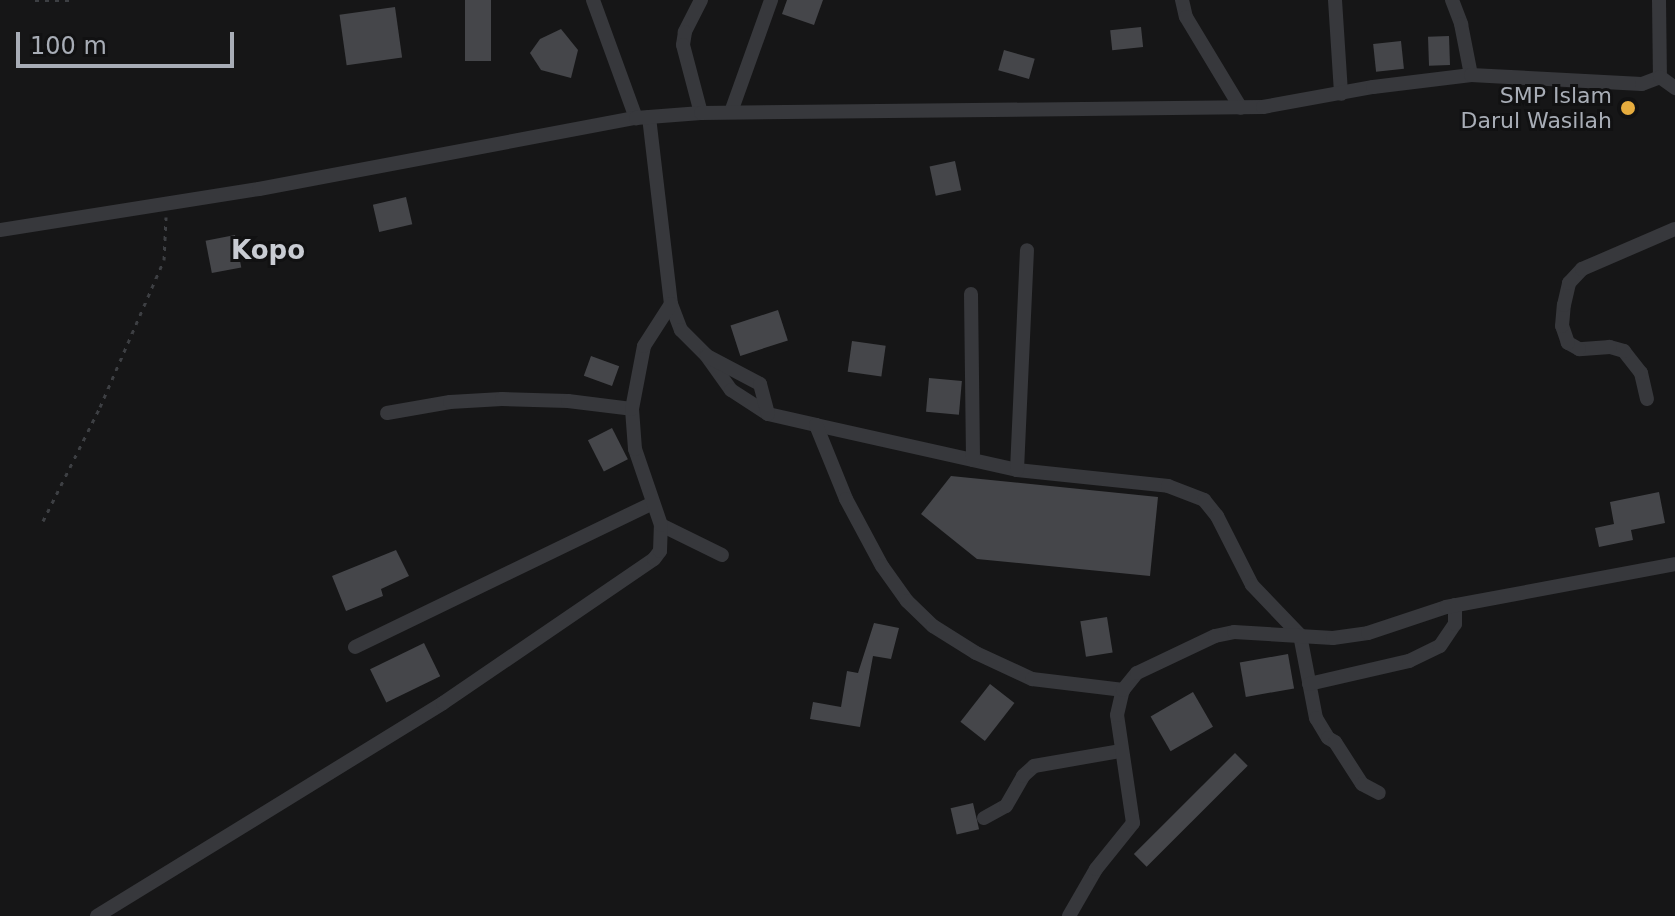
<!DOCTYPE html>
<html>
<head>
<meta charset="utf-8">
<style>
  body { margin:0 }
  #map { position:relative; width:1675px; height:916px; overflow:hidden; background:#161617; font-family:"DejaVu Sans",sans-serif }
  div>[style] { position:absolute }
  .building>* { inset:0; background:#45464a; transform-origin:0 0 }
  .path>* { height:3px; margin-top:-1.5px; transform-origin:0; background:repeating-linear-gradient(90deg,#3d3f43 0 4px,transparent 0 10px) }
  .minor>* { height:14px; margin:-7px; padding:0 7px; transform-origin:7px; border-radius:7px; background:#37383c }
  .dots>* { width:22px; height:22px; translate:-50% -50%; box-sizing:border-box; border:4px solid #111112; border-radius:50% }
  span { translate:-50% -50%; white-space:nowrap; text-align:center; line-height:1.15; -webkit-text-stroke:6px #111112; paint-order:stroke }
  .poi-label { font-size:22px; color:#a8adb6 }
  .right { translate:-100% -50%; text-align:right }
  .quarter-label { font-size:26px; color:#c9ccd3; font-weight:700 }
  .scale { position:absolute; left:16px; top:32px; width:218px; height:36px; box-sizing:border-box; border:4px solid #a8adb6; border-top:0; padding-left:10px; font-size:24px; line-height:28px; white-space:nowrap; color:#a8adb6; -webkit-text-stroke:6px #111112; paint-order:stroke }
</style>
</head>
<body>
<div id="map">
  <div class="building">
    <i style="left:465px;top:0;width:26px;height:61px"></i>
    <i style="clip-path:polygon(787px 0,823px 0,814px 25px,782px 14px)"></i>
    <i style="left:395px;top:7px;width:51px;height:56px;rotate:82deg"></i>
    <i style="left:1141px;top:27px;width:20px;height:31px;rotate:84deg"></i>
    <i style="clip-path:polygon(561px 29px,578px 50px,571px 78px,541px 70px,530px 53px,540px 39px)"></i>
    <i style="left:1449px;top:36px;width:29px;height:21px;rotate:88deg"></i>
    <i style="left:1401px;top:41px;width:28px;height:28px;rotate:84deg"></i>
    <i style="left:1004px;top:50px;width:32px;height:21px;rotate:16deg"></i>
    <i style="left:955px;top:161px;width:30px;height:26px;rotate:78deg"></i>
    <i style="left:406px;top:197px;width:28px;height:34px;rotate:77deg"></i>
    <i style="left:235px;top:235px;width:33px;height:30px;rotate:79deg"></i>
    <i style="left:778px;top:310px;width:32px;height:50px;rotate:72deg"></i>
    <i style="left:852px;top:341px;width:34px;height:31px;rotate:8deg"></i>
    <i style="left:591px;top:356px;width:30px;height:21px;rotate:20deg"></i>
    <i style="left:929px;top:378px;width:33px;height:34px;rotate:5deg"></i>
    <i style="left:612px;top:428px;width:35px;height:27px;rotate:63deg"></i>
    <i style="clip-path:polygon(951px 476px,1158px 497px,1150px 576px,977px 559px,921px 514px)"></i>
    <i style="clip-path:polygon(1659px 492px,1665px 523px,1631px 530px,1633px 540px,1599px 547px,1595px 528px,1614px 524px,1610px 502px)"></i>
    <i style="clip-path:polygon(396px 550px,409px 576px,381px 589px,383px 596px,346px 611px,332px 576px)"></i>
    <i style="left:1107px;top:617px;width:36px;height:27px;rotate:81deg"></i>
    <i style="clip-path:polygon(874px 623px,899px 628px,891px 659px,873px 656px,860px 727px,810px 719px,813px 702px,841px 707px,847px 671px,858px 673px)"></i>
    <i style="left:424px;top:643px;width:37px;height:60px;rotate:64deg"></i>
    <i style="left:1288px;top:654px;width:35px;height:49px;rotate:80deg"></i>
    <i style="left:990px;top:684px;width:31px;height:48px;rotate:38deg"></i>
    <i style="left:1193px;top:692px;width:40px;height:49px;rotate:60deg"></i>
    <i style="left:1235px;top:753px;width:18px;height:143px;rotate:45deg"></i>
    <i style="left:973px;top:803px;width:27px;height:23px;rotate:77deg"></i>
  </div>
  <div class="path">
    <i style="left:35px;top:0;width:35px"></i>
    <i style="left:43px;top:521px;width:127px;rotate:-63.4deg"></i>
    <i style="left:100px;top:407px;width:160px;rotate:-66.5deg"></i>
    <i style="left:164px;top:260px;width:43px;rotate:-87.3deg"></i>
  </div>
  <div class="minor">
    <i style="left:593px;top:0;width:126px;rotate:70deg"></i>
    <i style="left:701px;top:0;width:36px;rotate:117deg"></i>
    <i style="left:685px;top:32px;width:13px;rotate:99deg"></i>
    <i style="left:683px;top:45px;width:70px;rotate:75.2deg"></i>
    <i style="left:1182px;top:0;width:17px;rotate:77deg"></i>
    <i style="left:1186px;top:17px;width:106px;rotate:58.9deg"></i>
    <i style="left:1335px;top:0;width:94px;rotate:86.3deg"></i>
    <i style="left:1452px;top:0;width:26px;rotate:69deg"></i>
    <i style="left:1461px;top:24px;width:52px;rotate:78.9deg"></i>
    <i style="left:1659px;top:0;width:77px;rotate:89.3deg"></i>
    <i style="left:731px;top:112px;width:119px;rotate:-70.3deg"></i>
    <i style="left:649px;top:117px;width:188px;rotate:83.3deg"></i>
    <i style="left:671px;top:304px;width:28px;rotate:69deg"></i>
    <i style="left:681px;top:330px;width:35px;rotate:45deg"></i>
    <i style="left:706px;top:355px;width:43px;rotate:54.5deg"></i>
    <i style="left:731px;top:390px;width:44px;rotate:33deg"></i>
    <i style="left:768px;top:414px;width:49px;rotate:12.9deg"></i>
    <i style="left:816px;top:425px;width:206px;rotate:12.6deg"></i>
    <i style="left:1017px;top:470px;width:152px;rotate:6deg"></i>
    <i style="left:1168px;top:486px;width:39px;rotate:21deg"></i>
    <i style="left:1204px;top:500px;width:21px;rotate:51deg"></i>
    <i style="left:1217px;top:516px;width:77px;rotate:63.1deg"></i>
    <i style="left:1252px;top:585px;width:69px;rotate:46.2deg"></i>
    <i style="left:1300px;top:635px;width:85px;rotate:79.1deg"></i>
    <i style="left:1316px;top:718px;width:23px;rotate:59deg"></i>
    <i style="left:1328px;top:738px;width:8px;rotate:30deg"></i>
    <i style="left:1335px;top:742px;width:50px;rotate:57.3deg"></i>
    <i style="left:1362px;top:784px;width:19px;rotate:28deg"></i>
    <i style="left:0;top:230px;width:262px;rotate:-9deg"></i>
    <i style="left:259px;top:189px;width:384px;rotate:-10.7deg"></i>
    <i style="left:636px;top:118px;width:65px;rotate:-4.4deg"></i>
    <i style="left:701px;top:113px;width:562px;rotate:-0.61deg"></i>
    <i style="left:1263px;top:107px;width:112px;rotate:-10.3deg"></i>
    <i style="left:1373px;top:87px;width:99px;rotate:-7deg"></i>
    <i style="left:1471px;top:75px;width:171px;rotate:3deg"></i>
    <i style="left:1642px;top:84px;width:19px;rotate:-21deg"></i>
    <i style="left:1660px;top:77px;width:19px;rotate:36deg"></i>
    <i style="left:971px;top:294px;width:166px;rotate:89.3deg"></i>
    <i style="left:707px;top:356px;width:60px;rotate:27.8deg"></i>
    <i style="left:760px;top:384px;width:31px;rotate:75deg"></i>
    <i style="left:1647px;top:399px;width:27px;rotate:-103deg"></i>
    <i style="left:1641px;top:373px;width:28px;rotate:-128deg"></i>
    <i style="left:1624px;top:351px;width:15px;rotate:-164deg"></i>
    <i style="left:1610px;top:347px;width:31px;rotate:176deg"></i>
    <i style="left:1579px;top:349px;width:13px;rotate:-151deg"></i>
    <i style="left:1568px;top:343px;width:18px;rotate:-109deg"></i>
    <i style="left:1562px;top:326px;width:21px;rotate:-85deg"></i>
    <i style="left:1564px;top:305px;width:23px;rotate:-77deg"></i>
    <i style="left:1569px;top:283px;width:19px;rotate:-47deg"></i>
    <i style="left:1582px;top:269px;width:101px;rotate:-23.3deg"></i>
    <i style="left:387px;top:413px;width:64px;rotate:-9.9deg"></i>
    <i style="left:450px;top:402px;width:52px;rotate:-3.3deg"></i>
    <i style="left:502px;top:399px;width:66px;rotate:1.7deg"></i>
    <i style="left:568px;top:401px;width:64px;rotate:7.1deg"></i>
    <i style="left:816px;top:425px;width:80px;rotate:67.9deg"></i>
    <i style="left:846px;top:499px;width:76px;rotate:61.8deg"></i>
    <i style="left:882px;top:566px;width:43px;rotate:54.5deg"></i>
    <i style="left:907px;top:601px;width:36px;rotate:44deg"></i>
    <i style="left:933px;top:626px;width:51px;rotate:32.1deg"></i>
    <i style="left:976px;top:653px;width:62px;rotate:24.9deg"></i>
    <i style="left:1032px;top:679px;width:92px;rotate:6.9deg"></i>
    <i style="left:1017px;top:470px;width:220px;rotate:-87.4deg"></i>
    <i style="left:661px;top:525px;width:68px;rotate:26.2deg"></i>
    <i style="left:355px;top:647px;width:331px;rotate:-25.8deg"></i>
    <i style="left:1309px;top:684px;width:103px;rotate:-13deg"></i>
    <i style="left:1409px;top:661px;width:34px;rotate:-26deg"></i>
    <i style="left:1440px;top:646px;width:27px;rotate:-56deg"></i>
    <i style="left:1455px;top:624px;width:19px;rotate:-90deg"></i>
    <i style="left:984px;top:818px;width:25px;rotate:-29deg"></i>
    <i style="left:1006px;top:806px;width:34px;rotate:-60deg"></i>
    <i style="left:1023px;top:776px;width:15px;rotate:-42deg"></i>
    <i style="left:1034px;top:766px;width:87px;rotate:-9.9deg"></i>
    <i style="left:97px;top:916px;width:406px;rotate:-31.6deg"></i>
    <i style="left:443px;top:703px;width:255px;rotate:-34.3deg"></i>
    <i style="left:654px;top:559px;width:10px;rotate:-53deg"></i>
    <i style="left:660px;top:551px;width:26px;rotate:-88deg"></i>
    <i style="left:661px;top:525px;width:80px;rotate:-108.9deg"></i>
    <i style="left:635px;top:449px;width:40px;rotate:-94.3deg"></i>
    <i style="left:632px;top:409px;width:64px;rotate:-79.2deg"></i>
    <i style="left:644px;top:346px;width:50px;rotate:-57.3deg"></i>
    <i style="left:1069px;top:916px;width:54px;rotate:-60.1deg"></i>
    <i style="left:1096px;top:869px;width:59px;rotate:-51.2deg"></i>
    <i style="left:1133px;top:823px;width:109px;rotate:-98.4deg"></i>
    <i style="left:1117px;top:715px;width:26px;rotate:-77deg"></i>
    <i style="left:1123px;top:690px;width:22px;rotate:-51deg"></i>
    <i style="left:1137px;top:673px;width:86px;rotate:-25.4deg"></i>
    <i style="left:1215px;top:636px;width:19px;rotate:-12deg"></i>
    <i style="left:1234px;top:632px;width:99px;rotate:3.5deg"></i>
    <i style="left:1333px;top:638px;width:35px;rotate:-8deg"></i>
    <i style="left:1368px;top:633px;width:82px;rotate:-18.4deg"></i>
    <i style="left:1446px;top:607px;width:233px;rotate:-10.6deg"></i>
  </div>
  <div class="dots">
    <i style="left:1628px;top:108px;background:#e6ac3e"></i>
  </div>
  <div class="poi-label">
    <span class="right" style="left:1612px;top:108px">SMP Islam<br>Darul Wasilah</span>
  </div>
  <div class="quarter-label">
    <span style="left:268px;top:251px">Kopo</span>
  </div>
  <div class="scale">100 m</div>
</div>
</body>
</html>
